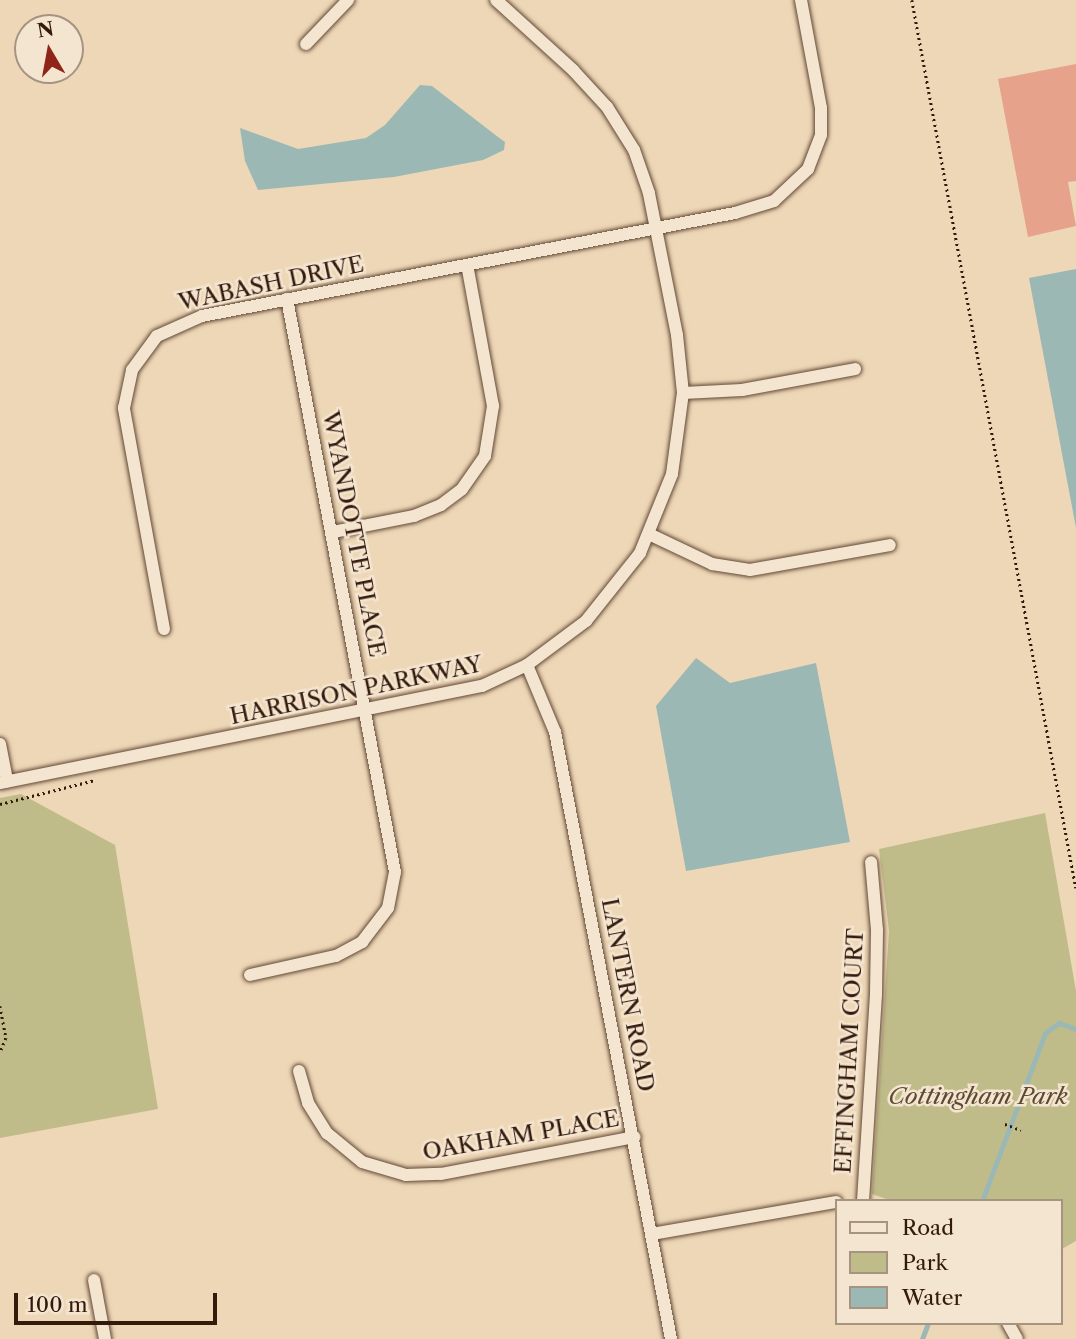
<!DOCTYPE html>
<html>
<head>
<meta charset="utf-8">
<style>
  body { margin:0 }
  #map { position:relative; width:1076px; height:1339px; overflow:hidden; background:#eed7b6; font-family:"Libre Caslon Text",serif }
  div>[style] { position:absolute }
  .green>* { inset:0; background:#c0bc89 }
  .water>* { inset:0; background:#9bb8b4 }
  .stream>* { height:4.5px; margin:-2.25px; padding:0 2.25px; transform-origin:2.25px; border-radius:2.25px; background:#9bb8b4 }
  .building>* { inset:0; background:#e6a28a }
  .path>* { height:2.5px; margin-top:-1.25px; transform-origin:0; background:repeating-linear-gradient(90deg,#34190d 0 2px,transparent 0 5.5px) }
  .roads { filter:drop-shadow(0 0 2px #624837) drop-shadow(0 0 2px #624837) }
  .street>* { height:12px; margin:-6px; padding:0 6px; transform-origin:6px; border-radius:6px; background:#f4e5d0 }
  span { translate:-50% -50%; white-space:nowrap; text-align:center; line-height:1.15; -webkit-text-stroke:5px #f4e5d0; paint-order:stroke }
  .street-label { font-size:23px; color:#34190d }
  .park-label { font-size:23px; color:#5e4a32; font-style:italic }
  .legend { position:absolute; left:835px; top:1199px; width:228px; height:126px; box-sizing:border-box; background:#f4e5d0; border:2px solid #a79382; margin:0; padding:9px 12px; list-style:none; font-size:21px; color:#34190d }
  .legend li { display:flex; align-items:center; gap:14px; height:35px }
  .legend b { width:35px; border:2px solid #a79382 }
  .north { position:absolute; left:14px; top:14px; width:70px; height:70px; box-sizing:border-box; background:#f4e5d0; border:2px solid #a79382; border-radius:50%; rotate:350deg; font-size:19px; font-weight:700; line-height:28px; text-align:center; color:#34190d }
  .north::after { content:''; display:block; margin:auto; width:24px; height:32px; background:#8f2418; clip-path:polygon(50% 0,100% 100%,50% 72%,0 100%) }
  .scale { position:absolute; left:14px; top:1293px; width:203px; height:32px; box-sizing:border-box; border:4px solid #34190d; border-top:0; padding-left:9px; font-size:21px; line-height:24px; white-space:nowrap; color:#34190d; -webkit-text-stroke:5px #f4e5d0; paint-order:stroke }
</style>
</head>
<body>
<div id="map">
  <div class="green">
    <i style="clip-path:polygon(21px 794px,115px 845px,158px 1109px,0 1138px,0 798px)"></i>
    <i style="clip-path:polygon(1045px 813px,1076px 991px,1076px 1241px,1060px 1250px,1060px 1201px,892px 1201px,872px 1194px,889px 931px,879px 849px)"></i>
  </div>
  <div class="water">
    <i style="clip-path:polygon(420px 85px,432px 86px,498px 137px,505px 142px,504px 150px,483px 160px,394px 177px,258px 190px,245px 161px,240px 128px,298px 149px,366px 138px,385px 125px)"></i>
    <i style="clip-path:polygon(1076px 269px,1076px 528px,1029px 278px)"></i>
    <i style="clip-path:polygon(696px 658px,730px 683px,816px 663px,850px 842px,686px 871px,656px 706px)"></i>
  </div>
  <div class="stream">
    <i style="left:982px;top:1201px;width:179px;rotate:-69.4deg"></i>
    <i style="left:1045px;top:1033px;width:17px;rotate:-36deg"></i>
    <i style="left:1059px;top:1023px;width:18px;rotate:19deg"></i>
    <i style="left:922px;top:1339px;width:17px;rotate:-69deg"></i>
  </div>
  <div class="building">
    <i style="clip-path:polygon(1076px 64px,1076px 181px,1068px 182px,1076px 226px,1028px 237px,998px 79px)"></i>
  </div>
  <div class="path">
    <i style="left:912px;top:0;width:903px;rotate:79.54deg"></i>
    <i style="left:0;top:804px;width:98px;rotate:-14.2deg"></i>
    <i style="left:0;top:1006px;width:33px;rotate:79deg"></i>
    <i style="left:6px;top:1038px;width:16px;rotate:112deg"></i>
    <i style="left:1005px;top:1124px;width:17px;rotate:21deg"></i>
  </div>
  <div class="roads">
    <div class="street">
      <i style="left:306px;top:44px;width:61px;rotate:-46.3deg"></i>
      <i style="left:683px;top:393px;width:59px;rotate:-2.9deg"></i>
      <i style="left:742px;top:390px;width:115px;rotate:-10.5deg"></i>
      <i style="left:333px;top:532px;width:83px;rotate:-11.2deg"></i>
      <i style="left:414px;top:516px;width:29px;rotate:-22deg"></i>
      <i style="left:441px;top:505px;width:26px;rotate:-37deg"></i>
      <i style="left:462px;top:489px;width:40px;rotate:-55.1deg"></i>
      <i style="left:485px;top:456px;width:51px;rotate:-80.9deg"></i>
      <i style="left:493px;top:406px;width:143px;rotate:-100.4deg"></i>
      <i style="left:651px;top:535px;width:68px;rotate:25.4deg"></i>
      <i style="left:712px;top:564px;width:38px;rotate:9deg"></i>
      <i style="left:750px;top:570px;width:142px;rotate:-10.1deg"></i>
      <i style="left:164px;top:629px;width:225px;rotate:-100.3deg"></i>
      <i style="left:124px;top:408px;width:39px;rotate:-78deg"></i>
      <i style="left:132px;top:370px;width:42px;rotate:-53.7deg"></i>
      <i style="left:157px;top:336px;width:49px;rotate:-24deg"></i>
      <i style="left:202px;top:316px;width:543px;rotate:-10.94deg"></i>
      <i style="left:735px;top:213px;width:41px;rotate:-17.1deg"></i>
      <i style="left:774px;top:201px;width:47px;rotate:-43.3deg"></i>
      <i style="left:808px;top:169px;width:36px;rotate:-69deg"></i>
      <i style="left:821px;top:135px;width:27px;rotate:-90deg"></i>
      <i style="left:821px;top:108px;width:110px;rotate:-100.5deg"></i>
      <i style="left:527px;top:665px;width:73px;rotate:67.3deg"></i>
      <i style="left:555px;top:732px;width:618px;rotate:79.18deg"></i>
      <i style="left:0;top:744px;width:38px;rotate:79deg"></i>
      <i style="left:0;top:783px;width:492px;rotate:-11.4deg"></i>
      <i style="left:482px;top:686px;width:50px;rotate:-25deg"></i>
      <i style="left:527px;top:665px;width:74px;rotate:-36.7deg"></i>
      <i style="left:586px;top:621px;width:87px;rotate:-51.5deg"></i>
      <i style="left:640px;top:553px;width:85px;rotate:-67.9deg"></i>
      <i style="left:672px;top:474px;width:82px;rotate:-82.3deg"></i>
      <i style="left:683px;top:393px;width:58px;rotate:-95.9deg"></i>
      <i style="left:677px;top:335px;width:145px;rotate:-101.2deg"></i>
      <i style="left:649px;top:193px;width:46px;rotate:-109.2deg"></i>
      <i style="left:634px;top:150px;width:51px;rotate:-122.1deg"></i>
      <i style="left:607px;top:107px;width:50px;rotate:-132.6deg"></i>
      <i style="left:573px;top:70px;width:104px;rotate:-137.7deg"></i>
      <i style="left:250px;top:975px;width:88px;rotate:-12.5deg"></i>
      <i style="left:336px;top:956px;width:30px;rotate:-28deg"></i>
      <i style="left:362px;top:942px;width:43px;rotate:-52.6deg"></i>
      <i style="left:388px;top:908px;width:37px;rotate:-79deg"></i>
      <i style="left:395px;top:872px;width:583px;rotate:-100.67deg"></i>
      <i style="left:299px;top:1071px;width:33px;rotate:74deg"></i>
      <i style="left:308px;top:1103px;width:36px;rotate:58deg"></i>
      <i style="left:327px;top:1133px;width:45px;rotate:39.6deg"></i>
      <i style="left:362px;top:1162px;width:46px;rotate:16.5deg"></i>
      <i style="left:406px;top:1175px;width:35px;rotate:-2deg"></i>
      <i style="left:441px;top:1174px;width:197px;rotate:-10.8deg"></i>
      <i style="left:863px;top:1201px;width:207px;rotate:-86.4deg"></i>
      <i style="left:876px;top:994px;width:64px;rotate:-89.1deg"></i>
      <i style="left:877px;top:930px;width:68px;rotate:-95deg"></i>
      <i style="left:652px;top:1234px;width:187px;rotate:-9.9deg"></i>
      <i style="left:94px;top:1280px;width:60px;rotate:79.4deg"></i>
      <i style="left:1008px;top:1323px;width:18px;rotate:61deg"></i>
    </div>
  </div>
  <div class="street-label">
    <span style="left:271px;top:283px;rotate:-12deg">WABASH DRIVE</span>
    <span style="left:354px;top:534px;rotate:79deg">WYANDOTTE PLACE</span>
    <span style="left:356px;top:690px;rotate:-12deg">HARRISON PARKWAY</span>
    <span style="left:628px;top:995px;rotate:79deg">LANTERN ROAD</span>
    <span style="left:849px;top:1051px;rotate:-87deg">EFFINGHAM COURT</span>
    <span style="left:521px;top:1135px;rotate:-10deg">OAKHAM PLACE</span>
  </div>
  <div class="park-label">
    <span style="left:978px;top:1096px">Cottingham Park</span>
  </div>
  <ul class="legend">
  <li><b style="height:9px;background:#f4e5d0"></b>Road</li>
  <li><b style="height:19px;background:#c0bc89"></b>Park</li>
  <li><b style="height:19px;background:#9bb8b4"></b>Water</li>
  </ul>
  <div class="north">N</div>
  <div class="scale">100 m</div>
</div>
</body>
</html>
